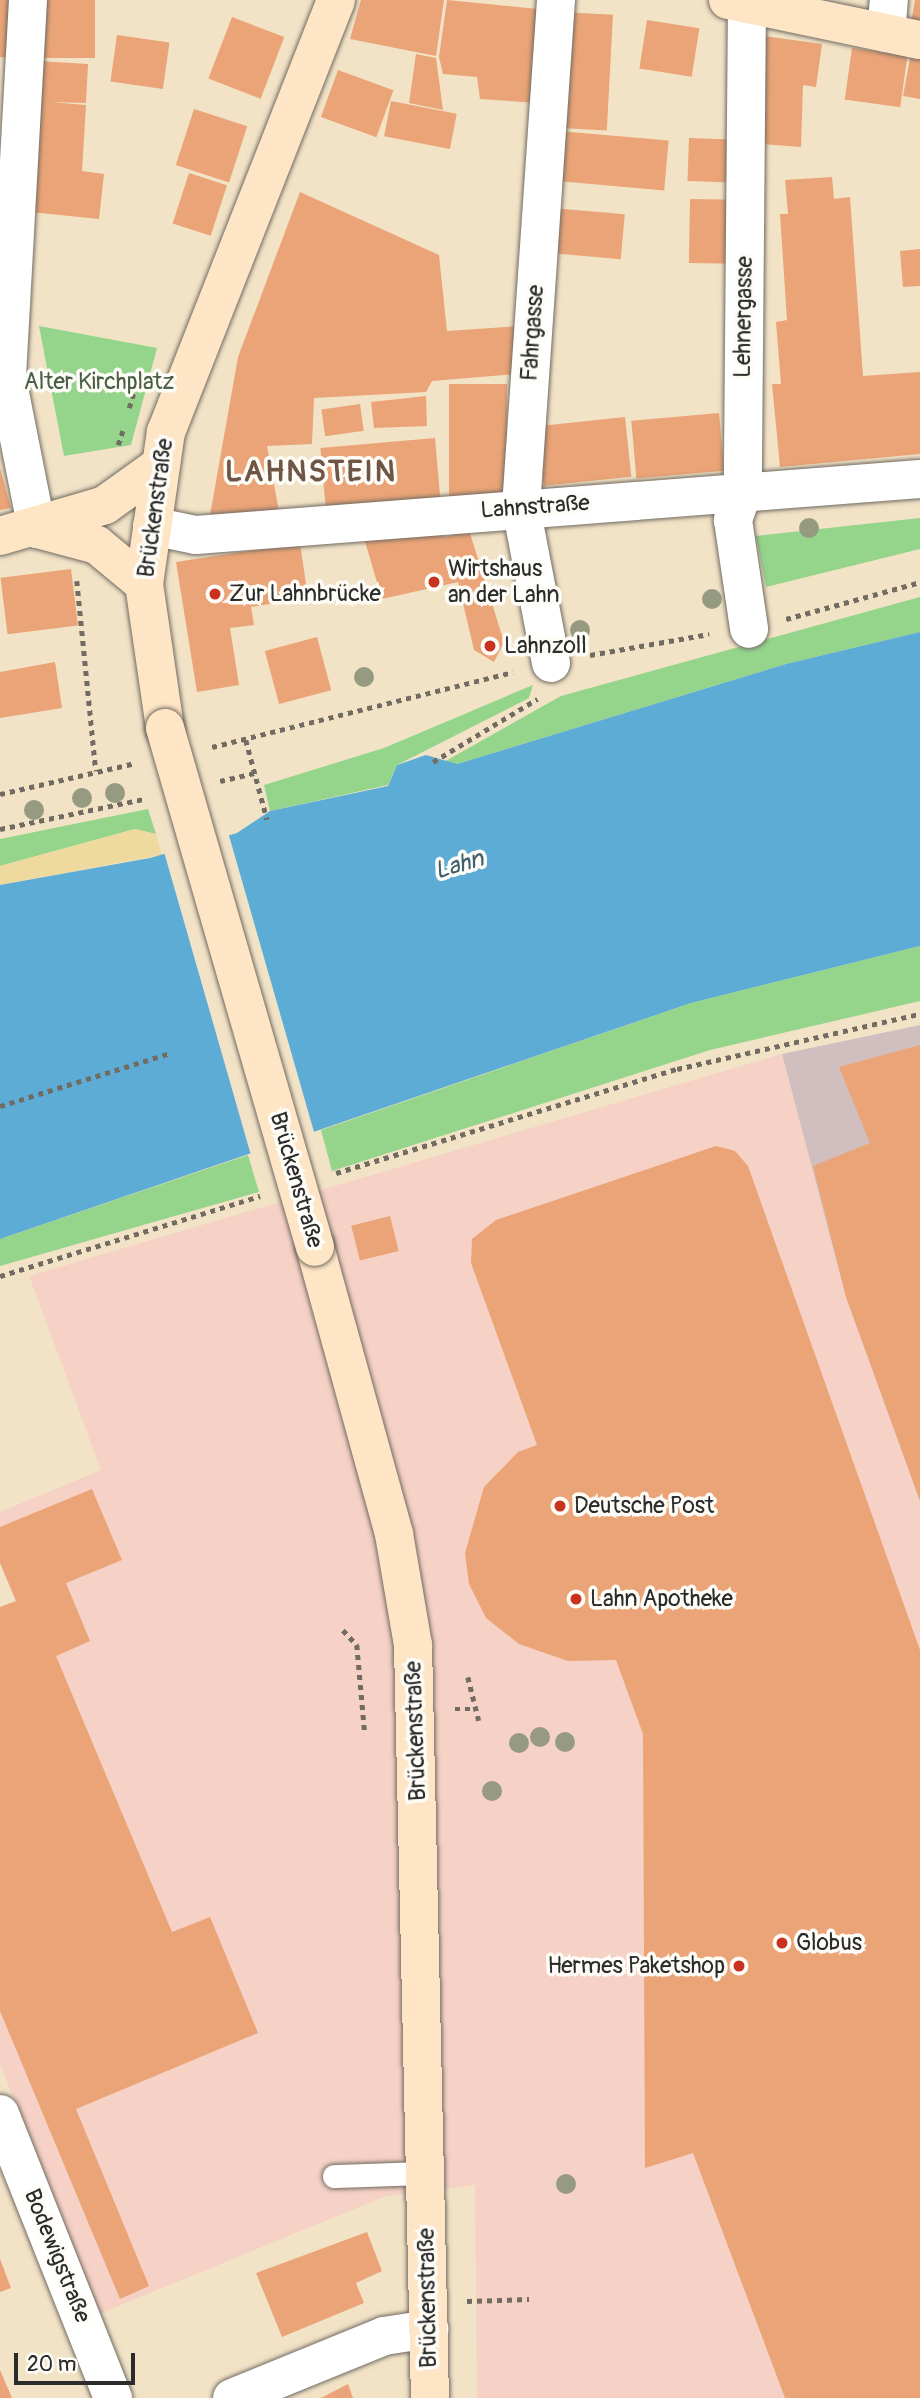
<!DOCTYPE html>
<html>
<head>
<meta charset="utf-8">
<style>
  body { margin:0 }
  #map { position:relative; width:920px; height:2398px; overflow:hidden; background:#f2e3c7; font-family:Pangolin,sans-serif }
  div>[style] { position:absolute }
  .built>* { inset:0; background:#f6d1c5 }
  .industrial>* { inset:0; background:#d1bfbf }
  .green>* { inset:0; background:#94d48b }
  .sand>* { inset:0; background:#eeda9e }
  .water>* { inset:0; background:#5cacd6 }
  .pier>* { inset:0; background:#f2e3c7; transform-origin:0 0 }
  .building>* { inset:0; background:#eaa477; transform-origin:0 0 }
  .path>* { height:4.5px; margin-top:-2.25px; transform-origin:0; background:repeating-linear-gradient(90deg,#716b62 0 5px,transparent 0 10px) }
  .roads { filter:drop-shadow(0 0 2px #716b62) drop-shadow(0 0 2px #716b62) }
  .lane>* { height:23px; margin:-11.5px; padding:0 11.5px; transform-origin:11.5px; border-radius:11.5px; background:#fff }
  .street>* { height:38px; margin:-19px; padding:0 19px; transform-origin:19px; border-radius:19px; background:#fff }
  .secondary>* { height:38px; margin:-19px; padding:0 19px; transform-origin:19px; border-radius:19px; background:#fde5c5 }
  .bridges { filter:drop-shadow(0 0 2px #716b62) drop-shadow(0 0 2px #716b62) }
  .secondary-bridge>* { height:38px; margin:-19px; padding:0 19px; transform-origin:19px; border-radius:19px; background:#fde5c5 }
  .trees>* { width:20px; height:20px; margin:-10px; border-radius:50%; background:#969a81 }
  .dots>* { width:19px; height:19px; translate:-50% -50%; box-sizing:border-box; border:4px solid #fdfcf7; border-radius:50% }
  span { translate:-50% -50%; white-space:nowrap; text-align:center; line-height:1.15; -webkit-text-stroke:7px #fdfcf7; paint-order:stroke }
  .street-label { font-size:23px; color:#2b2b2b }
  .park-label { font-size:23px; color:#4a5e48 }
  .poi-label { font-size:23px; color:#2b2b2b }
  .left { translate:0 -50%; text-align:left }
  .right { translate:-100% -50%; text-align:right }
  .water-label { font-size:24px; color:#3f5f6f; font-style:italic }
  .district-label { font-size:30px; color:#6e5546; font-weight:700; letter-spacing:2px }
  .scale { position:absolute; left:14px; top:2353px; width:121px; height:32px; box-sizing:border-box; border:4px solid #2b2b2b; border-top:0; padding-left:9px; font-size:21px; line-height:24px; white-space:nowrap; color:#2b2b2b; -webkit-text-stroke:5px #fdfcf7; paint-order:stroke }
</style>
</head>
<body>
<div id="map">
  <div class="built">
    <i style="clip-path:polygon(782px 1054px,846px 1297px,920px 1501px,920px 2398px,477px 2398px,475px 2185px,386px 2196px,99px 2314px,0 2064px,0 1607px,16px 1601px,0 1564px,0 1512px,101px 1470px,29px 1276px)"></i>
  </div>
  <div class="industrial">
    <i style="clip-path:polygon(920px 1025px,920px 1501px,846px 1297px,782px 1054px)"></i>
  </div>
  <div class="green">
    <i style="clip-path:polygon(39px 326px,157px 348px,131px 445px,64px 456px)"></i>
    <i style="clip-path:polygon(920px 518px,920px 549px,766px 587px,756px 536px)"></i>
    <i style="clip-path:polygon(920px 597px,920px 632px,786px 664px,457px 764px,442px 763px,561px 696px)"></i>
    <i style="clip-path:polygon(533px 685px,529px 698px,397px 765px,388px 785px,270px 811px,264px 785px,384px 748px)"></i>
    <i style="clip-path:polygon(148px 809px,156px 834px,135px 829px,0 866px,0 839px)"></i>
    <i style="clip-path:polygon(920px 946px,920px 1001px,710px 1050px,332px 1171px,321px 1130px,691px 1003px)"></i>
    <i style="clip-path:polygon(248px 1155px,259px 1192px,0 1266px,0 1239px)"></i>
  </div>
  <div class="sand">
    <i style="clip-path:polygon(135px 829px,156px 834px,162px 855px,0 885px,0 866px)"></i>
  </div>
  <div class="water">
    <i style="clip-path:polygon(920px 632px,920px 946px,691px 1003px,0 1239px,0 885px,150px 858px,237px 833px,270px 811px,388px 786px,397px 765px,426px 755px,457px 764px,786px 664px)"></i>
  </div>
  <div class="pier">
    <i style="left:228px;top:832px;width:316px;height:67px;rotate:74deg"></i>
  </div>
  <div class="building">
    <i style="clip-path:polygon(0 0,16px 0,13px 58px,0 57px)"></i>
    <i style="left:36px;top:0;width:59px;height:58px"></i>
    <i style="clip-path:polygon(361px 0,444px 0,436px 56px,350px 39px)"></i>
    <i style="clip-path:polygon(447px 0,538px 9px,538px 103px,480px 99px,477px 77px,443px 74px,439px 57px)"></i>
    <i style="clip-path:polygon(915px 0,920px 0,920px 24px,911px 23px)"></i>
    <i style="left:562px;top:12px;width:51px;height:116px;rotate:3deg"></i>
    <i style="left:232px;top:17px;width:56px;height:66px;rotate:21deg"></i>
    <i style="left:647px;top:20px;width:53px;height:49px;rotate:9deg"></i>
    <i style="left:117px;top:35px;width:53px;height:47px;rotate:8deg"></i>
    <i style="clip-path:polygon(756px 35px,822px 44px,816px 87px,803px 85px,801px 147px,748px 143px)"></i>
    <i style="left:852px;top:48px;width:56px;height:52px;rotate:8deg"></i>
    <i style="clip-path:polygon(416px 54px,436px 58px,443px 110px,409px 103px)"></i>
    <i style="clip-path:polygon(910px 58px,920px 59px,920px 99px,903px 96px)"></i>
    <i style="clip-path:polygon(38px 61px,88px 64px,86px 103px,51px 102px,86px 105px,82px 171px,104px 174px,99px 219px,30px 212px)"></i>
    <i style="left:338px;top:70px;width:59px;height:50px;rotate:20deg"></i>
    <i style="left:391px;top:101px;width:67px;height:36px;rotate:11deg"></i>
    <i style="left:194px;top:109px;width:56px;height:59px;rotate:18deg"></i>
    <i style="left:559px;top:131px;width:110px;height:50px;rotate:5deg"></i>
    <i style="left:689px;top:138px;width:50px;height:43px;rotate:2deg"></i>
    <i style="left:189px;top:173px;width:40px;height:53px;rotate:18deg"></i>
    <i style="clip-path:polygon(832px 177px,834px 199px,850px 197px,863px 376px,920px 372px,920px 454px,780px 467px,772px 384px,781px 384px,776px 322px,787px 320px,780px 214px,788px 214px,785px 180px)"></i>
    <i style="clip-path:polygon(300px 192px,439px 255px,447px 331px,519px 326px,517px 374px,432px 381px,426px 392px,314px 398px,312px 444px,267px 446px,280px 517px,209px 521px,238px 357px)"></i>
    <i style="left:690px;top:199px;width:47px;height:64px;rotate:1deg"></i>
    <i style="left:552px;top:208px;width:73px;height:45px;rotate:5deg"></i>
    <i style="clip-path:polygon(920px 249px,920px 286px,903px 287px,900px 251px)"></i>
    <i style="left:507px;top:384px;width:117px;height:58px;rotate:90deg"></i>
    <i style="clip-path:polygon(426px 396px,427px 426px,374px 428px,371px 402px)"></i>
    <i style="left:360px;top:404px;width:27px;height:39px;rotate:82deg"></i>
    <i style="left:719px;top:413px;width:58px;height:88px;rotate:85deg"></i>
    <i style="left:625px;top:417px;width:60px;height:88px;rotate:84deg"></i>
    <i style="left:435px;top:438px;width:65px;height:115px;rotate:85deg"></i>
    <i style="clip-path:polygon(0 468px,11px 508px,0 510px)"></i>
    <i style="clip-path:polygon(441px 528px,445px 537px,469px 530px,504px 642px,494px 662px,474px 650px,458px 582px,382px 599px,364px 538px)"></i>
    <i style="clip-path:polygon(300px 543px,308px 598px,251px 607px,254px 625px,230px 628px,239px 685px,197px 692px,176px 562px)"></i>
    <i style="left:71px;top:569px;width:57px;height:71px;rotate:83deg"></i>
    <i style="left:317px;top:637px;width:55px;height:54px;rotate:75deg"></i>
    <i style="clip-path:polygon(55px 662px,62px 708px,0 718px,0 672px)"></i>
    <i style="clip-path:polygon(920px 1045px,920px 1501px,846px 1297px,813px 1166px,870px 1143px,839px 1067px)"></i>
    <i style="clip-path:polygon(716px 1146px,735px 1151px,748px 1166px,920px 1650px,920px 2398px,785px 2398px,693px 2153px,645px 2168px,643px 1734px,616px 1660px,568px 1661px,519px 1644px,486px 1618px,469px 1584px,465px 1553px,484px 1487px,518px 1452px,537px 1445px,471px 1263px,472px 1239px,496px 1220px)"></i>
    <i style="left:390px;top:1216px;width:36px;height:40px;rotate:76deg"></i>
    <i style="clip-path:polygon(92px 1489px,122px 1560px,66px 1583px,90px 1641px,56px 1656px,172px 1932px,210px 1917px,258px 2033px,76px 2109px,149px 2286px,120px 2299px,0 2011px,0 1607px,16px 1601px,0 1563px,0 1527px)"></i>
    <i style="clip-path:polygon(367px 2232px,382px 2271px,356px 2283px,364px 2303px,282px 2337px,256px 2273px)"></i>
    <i style="clip-path:polygon(0 2259px,11px 2288px,0 2292px)"></i>
    <i style="clip-path:polygon(0 2370px,12px 2398px,0 2398px)"></i>
    <i style="clip-path:polygon(348px 2384px,353px 2398px,321px 2398px)"></i>
  </div>
  <div class="path">
    <i style="left:129px;top:408px;width:34px;rotate:-73deg"></i>
    <i style="left:139px;top:375px;width:8px;rotate:14deg"></i>
    <i style="left:118px;top:445px;width:19px;rotate:-72deg"></i>
    <i style="left:77px;top:581px;width:191px;rotate:84.3deg"></i>
    <i style="left:786px;top:619px;width:139px;rotate:-15.4deg"></i>
    <i style="left:590px;top:655px;width:121px;rotate:-10deg"></i>
    <i style="left:246px;top:740px;width:82px;rotate:75.1deg"></i>
    <i style="left:212px;top:747px;width:310px;rotate:-14deg"></i>
    <i style="left:433px;top:762px;width:122px;rotate:-31.2deg"></i>
    <i style="left:220px;top:781px;width:35px;rotate:-13deg"></i>
    <i style="left:0;top:794px;width:139px;rotate:-12.9deg"></i>
    <i style="left:0;top:829px;width:146px;rotate:-11.8deg"></i>
    <i style="left:0;top:1106px;width:178px;rotate:-17.3deg"></i>
    <i style="left:336px;top:1173px;width:357px;rotate:-17deg"></i>
    <i style="left:677px;top:1069px;width:249px;rotate:-12.8deg"></i>
    <i style="left:0;top:1276px;width:272px;rotate:-17.1deg"></i>
    <i style="left:343px;top:1630px;width:21px;rotate:47deg"></i>
    <i style="left:357px;top:1645px;width:89px;rotate:84.9deg"></i>
    <i style="left:468px;top:1677px;width:45px;rotate:76deg"></i>
    <i style="left:455px;top:1709px;width:17px"></i>
    <i style="left:467px;top:2301px;width:62px;rotate:-1.8deg"></i>
  </div>
  <div class="roads">
    <div class="lane">
      <i style="left:334px;top:2176px;width:92px;rotate:-1.9deg"></i>
    </div>
    <div class="street">
      <i style="left:28px;top:0;width:379px;rotate:93.2deg"></i>
      <i style="left:7px;top:378px;width:154px;rotate:78.8deg"></i>
      <i style="left:747px;top:2px;width:490px;rotate:90.5deg"></i>
      <i style="left:743px;top:492px;width:30px;rotate:110deg"></i>
      <i style="left:733px;top:520px;width:110px;rotate:81.6deg"></i>
      <i style="left:886px;top:33px;width:33px;rotate:-85deg"></i>
      <i style="left:152px;top:526px;width:45px;rotate:11.6deg"></i>
      <i style="left:196px;top:535px;width:726px;rotate:-4.42deg"></i>
      <i style="left:551px;top:663px;width:159px;rotate:-100.9deg"></i>
      <i style="left:521px;top:507px;width:508px;rotate:-86.05deg"></i>
      <i style="left:0;top:2114px;width:306px;rotate:68.3deg"></i>
      <i style="left:232px;top:2398px;width:164px;rotate:-22.2deg"></i>
      <i style="left:384px;top:2336px;width:46px;rotate:-8.8deg"></i>
    </div>
    <div class="secondary">
      <i style="left:728px;top:0;width:196px;rotate:11.8deg"></i>
      <i style="left:37px;top:529px;width:62px;rotate:14.9deg"></i>
      <i style="left:97px;top:545px;width:61px;rotate:39.7deg"></i>
      <i style="left:0;top:536px;width:109px;rotate:-16.4deg"></i>
      <i style="left:105px;top:505px;width:67px;rotate:-35.8deg"></i>
      <i style="left:165px;top:728px;width:146px;rotate:-98.3deg"></i>
      <i style="left:144px;top:584px;width:154px;rotate:-81.8deg"></i>
      <i style="left:166px;top:432px;width:464px;rotate:-68.5deg"></i>
      <i style="left:315px;top:1247px;width:298px;rotate:74.6deg"></i>
      <i style="left:394px;top:1534px;width:113px;rotate:80.3deg"></i>
      <i style="left:413px;top:1645px;width:753px;rotate:88.71deg"></i>
    </div>
  </div>
  <div class="bridges">
    <div class="secondary-bridge">
      <i style="left:165px;top:728px;width:540px;rotate:73.88deg"></i>
    </div>
  </div>
  <div class="trees">
    <i style="left:809px;top:528px"></i>
    <i style="left:712px;top:599px"></i>
    <i style="left:580px;top:630px"></i>
    <i style="left:364px;top:677px"></i>
    <i style="left:115px;top:793px"></i>
    <i style="left:82px;top:798px"></i>
    <i style="left:34px;top:810px"></i>
    <i style="left:540px;top:1737px"></i>
    <i style="left:565px;top:1742px"></i>
    <i style="left:519px;top:1743px"></i>
    <i style="left:492px;top:1791px"></i>
    <i style="left:566px;top:2184px"></i>
  </div>
  <div class="dots">
    <i style="left:434px;top:582px;background:#c8321e"></i>
    <i style="left:215px;top:594px;background:#c8321e"></i>
    <i style="left:490px;top:646px;background:#c8321e"></i>
    <i style="left:560px;top:1506px;background:#c8321e"></i>
    <i style="left:576px;top:1599px;background:#c8321e"></i>
    <i style="left:782px;top:1943px;background:#c8321e"></i>
    <i style="left:739px;top:1966px;background:#c8321e"></i>
  </div>
  <div class="street-label">
    <span style="left:744px;top:317px;rotate:-89deg">Lehnergasse</span>
    <span style="left:533px;top:333px;rotate:-86deg">Fahrgasse</span>
    <span style="left:535px;top:507px;rotate:-4deg">Lahnstraße</span>
    <span style="left:156px;top:508px;rotate:-82deg">Brückenstraße</span>
    <span style="left:296px;top:1180px;rotate:74deg">Brückenstraße</span>
    <span style="left:416px;top:1731px;rotate:-92deg">Brückenstraße</span>
    <span style="left:57px;top:2256px;rotate:68deg">Bodewigstraße</span>
    <span style="left:428px;top:2298px;rotate:-91deg">Brückenstraße</span>
  </div>
  <div class="park-label">
    <span style="left:99px;top:382px">Alter Kirchplatz</span>
  </div>
  <div class="poi-label">
    <span class="left" style="left:448px;top:582px">Wirtshaus<br>an der Lahn</span>
    <span class="left" style="left:229px;top:594px">Zur Lahnbrücke</span>
    <span class="left" style="left:504px;top:646px">Lahnzoll</span>
    <span class="left" style="left:574px;top:1506px">Deutsche Post</span>
    <span class="left" style="left:590px;top:1599px">Lahn Apotheke</span>
    <span class="left" style="left:796px;top:1943px">Globus</span>
    <span class="right" style="left:725px;top:1966px">Hermes Paketshop</span>
  </div>
  <div class="water-label">
    <span style="left:459px;top:865px;rotate:-16deg">Lahn</span>
  </div>
  <div class="district-label">
    <span style="left:311px;top:472px">LAHNSTEIN</span>
  </div>
  <div class="scale">20 m</div>
</div>
</body>
</html>
